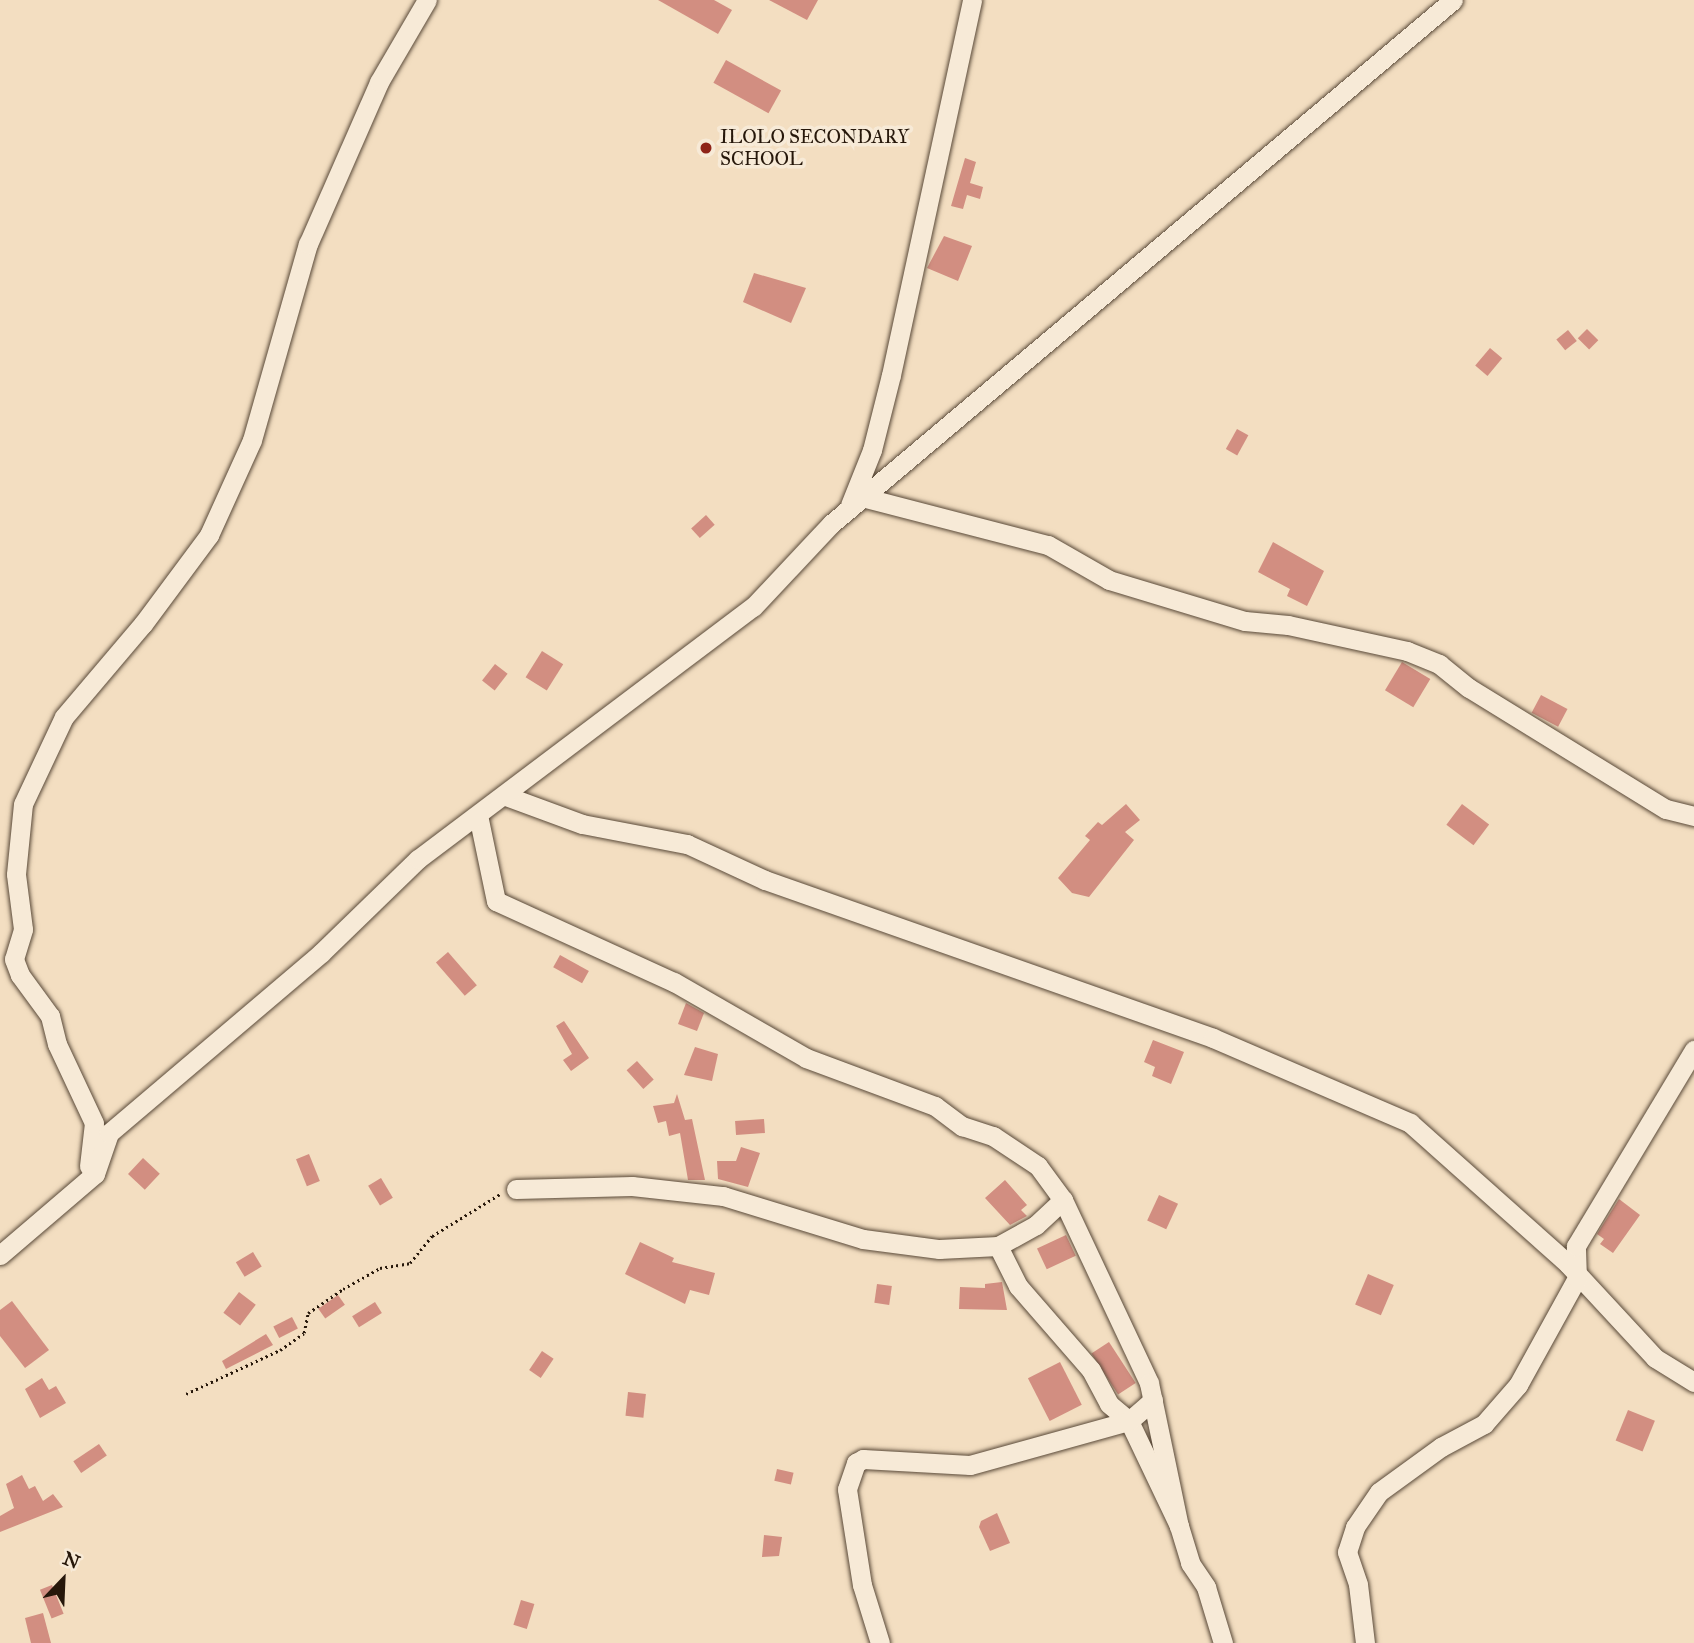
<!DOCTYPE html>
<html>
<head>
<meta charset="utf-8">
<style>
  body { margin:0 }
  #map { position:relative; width:1694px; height:1643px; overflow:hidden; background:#f3dec1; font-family:"IM FELL Great Primer",serif }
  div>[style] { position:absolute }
  .building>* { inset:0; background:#d28e81; transform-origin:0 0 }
  .path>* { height:2.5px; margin-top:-1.25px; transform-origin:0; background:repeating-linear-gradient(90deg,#26170a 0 2px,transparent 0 5.5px) }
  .roads { filter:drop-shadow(0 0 2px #594938) drop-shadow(0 0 2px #594938) }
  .minor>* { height:19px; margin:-9.5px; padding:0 9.5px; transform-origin:9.5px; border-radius:9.5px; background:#f7ead7 }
  .dots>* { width:19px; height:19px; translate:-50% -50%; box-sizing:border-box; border:4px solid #f7ead7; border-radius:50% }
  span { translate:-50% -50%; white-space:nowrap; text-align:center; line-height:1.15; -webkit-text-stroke:7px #f7ead7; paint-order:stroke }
  .poi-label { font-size:19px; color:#26170a }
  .left { translate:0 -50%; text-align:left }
  .north { position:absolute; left:28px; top:1545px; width:70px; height:70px; -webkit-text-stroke:5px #f7ead7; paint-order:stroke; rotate:23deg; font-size:19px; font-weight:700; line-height:28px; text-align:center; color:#26170a }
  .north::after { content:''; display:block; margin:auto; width:24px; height:32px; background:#26170a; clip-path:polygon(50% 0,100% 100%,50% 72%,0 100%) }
</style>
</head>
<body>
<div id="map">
  <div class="building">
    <i style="clip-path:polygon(658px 0,714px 0,732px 10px,718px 34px)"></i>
    <i style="clip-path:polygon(769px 0,818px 0,807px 20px)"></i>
    <i style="left:726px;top:60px;width:63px;height:26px;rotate:29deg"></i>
    <i style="clip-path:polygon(965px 158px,976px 162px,970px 183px,983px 187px,980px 199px,967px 195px,963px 209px,951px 206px)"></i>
    <i style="clip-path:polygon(944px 236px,972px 246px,958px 281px,927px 268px)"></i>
    <i style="clip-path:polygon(754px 273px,806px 288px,791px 323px,743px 302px)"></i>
    <i style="left:1587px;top:329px;width:16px;height:13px;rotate:45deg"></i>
    <i style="left:1568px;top:330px;width:14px;height:15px;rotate:51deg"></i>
    <i style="left:1490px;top:348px;width:16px;height:23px;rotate:40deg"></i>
    <i style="left:1237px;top:429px;width:13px;height:23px;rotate:29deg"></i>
    <i style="left:706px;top:515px;width:13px;height:20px;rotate:48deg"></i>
    <i style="clip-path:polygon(1273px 542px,1324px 571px,1307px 606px,1287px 596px,1290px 589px,1258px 572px)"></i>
    <i style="left:542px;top:651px;width:25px;height:31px;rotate:32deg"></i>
    <i style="left:1402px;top:662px;width:33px;height:33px;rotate:31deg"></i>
    <i style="left:495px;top:664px;width:16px;height:21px;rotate:38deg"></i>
    <i style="left:1541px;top:695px;width:30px;height:20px;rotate:28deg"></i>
    <i style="clip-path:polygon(1126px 804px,1140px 820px,1125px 832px,1134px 840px,1089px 897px,1072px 893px,1058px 878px,1090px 840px,1085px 836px,1098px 822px,1102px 825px)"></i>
    <i style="left:1462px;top:804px;width:34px;height:26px;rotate:37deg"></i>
    <i style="left:448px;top:952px;width:44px;height:16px;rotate:49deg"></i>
    <i style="left:560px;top:955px;width:33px;height:14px;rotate:29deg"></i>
    <i style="clip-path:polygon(686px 1003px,704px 1013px,697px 1031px,678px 1024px)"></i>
    <i style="clip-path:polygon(564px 1021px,589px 1058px,571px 1071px,563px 1060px,572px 1054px,556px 1026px)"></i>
    <i style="clip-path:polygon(1153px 1040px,1184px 1052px,1171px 1084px,1152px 1076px,1155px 1067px,1144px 1062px)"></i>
    <i style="clip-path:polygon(695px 1047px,718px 1054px,712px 1081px,684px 1075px)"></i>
    <i style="left:637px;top:1061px;width:25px;height:14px;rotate:48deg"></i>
    <i style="clip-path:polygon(677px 1094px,685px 1120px,692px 1119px,705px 1180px,688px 1180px,680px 1133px,669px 1136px,666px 1121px,658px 1123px,653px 1106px,674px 1103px)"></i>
    <i style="left:764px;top:1119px;width:14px;height:29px;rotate:86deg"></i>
    <i style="clip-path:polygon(741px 1147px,760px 1153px,748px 1187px,718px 1179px,717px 1161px,736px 1161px)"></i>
    <i style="left:309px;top:1154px;width:29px;height:14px;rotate:68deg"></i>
    <i style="left:143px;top:1158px;width:23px;height:22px;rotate:43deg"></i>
    <i style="left:381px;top:1178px;width:23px;height:15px;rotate:59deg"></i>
    <i style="clip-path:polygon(1005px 1180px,1027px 1205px,1021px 1210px,1027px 1216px,1010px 1225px,985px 1198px)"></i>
    <i style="left:1159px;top:1195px;width:21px;height:28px;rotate:25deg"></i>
    <i style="clip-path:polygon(1619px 1199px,1640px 1215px,1613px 1253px,1600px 1244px,1604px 1239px,1597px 1234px)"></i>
    <i style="left:1066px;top:1235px;width:23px;height:32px;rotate:65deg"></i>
    <i style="clip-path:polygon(640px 1242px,674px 1258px,672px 1262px,715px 1273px,709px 1295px,690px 1290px,685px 1304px,625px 1274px)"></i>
    <i style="left:253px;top:1252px;width:17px;height:20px;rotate:59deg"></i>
    <i style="left:1368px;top:1274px;width:28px;height:33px;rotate:23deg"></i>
    <i style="clip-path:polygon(1002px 1282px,1007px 1310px,959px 1309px,960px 1287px,985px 1288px,985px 1284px)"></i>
    <i style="left:877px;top:1284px;width:15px;height:19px;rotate:8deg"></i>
    <i style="left:239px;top:1292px;width:21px;height:26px;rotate:37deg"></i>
    <i style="left:338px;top:1295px;width:12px;height:24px;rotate:55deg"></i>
    <i style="clip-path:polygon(12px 1301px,49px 1350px,25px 1368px,0 1336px,0 1310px)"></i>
    <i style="left:375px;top:1302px;width:13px;height:27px;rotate:58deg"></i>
    <i style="left:292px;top:1317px;width:13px;height:21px;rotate:63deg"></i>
    <i style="clip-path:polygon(266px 1334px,273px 1345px,226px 1369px,222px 1361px)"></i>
    <i style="left:1109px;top:1342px;width:49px;height:21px;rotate:57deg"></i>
    <i style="left:542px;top:1351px;width:14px;height:23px;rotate:34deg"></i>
    <i style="left:1060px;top:1362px;width:48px;height:36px;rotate:63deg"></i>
    <i style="clip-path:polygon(42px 1378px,49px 1390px,56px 1386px,66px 1403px,40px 1418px,25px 1389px)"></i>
    <i style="left:628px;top:1392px;width:18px;height:24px;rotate:6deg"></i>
    <i style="left:1628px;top:1410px;width:29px;height:33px;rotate:22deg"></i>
    <i style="left:99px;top:1444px;width:14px;height:31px;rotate:56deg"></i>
    <i style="left:777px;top:1469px;width:17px;height:12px;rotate:13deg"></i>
    <i style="clip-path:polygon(22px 1475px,29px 1489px,35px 1486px,43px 1501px,53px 1494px,63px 1507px,0 1532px,0 1516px,14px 1508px,6px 1484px)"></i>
    <i style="clip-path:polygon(997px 1513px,1010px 1543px,990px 1551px,979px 1527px,981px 1521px)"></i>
    <i style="clip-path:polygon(764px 1535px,782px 1537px,779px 1556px,762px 1557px)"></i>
    <i style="left:52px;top:1585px;width:31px;height:13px;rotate:68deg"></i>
    <i style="left:521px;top:1600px;width:14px;height:26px;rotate:17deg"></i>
    <i style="clip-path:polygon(43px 1613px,51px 1643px,31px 1643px,25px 1618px)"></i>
  </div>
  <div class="path">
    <i style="left:186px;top:1394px;width:104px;rotate:-25.1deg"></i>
    <i style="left:280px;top:1350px;width:29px;rotate:-35deg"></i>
    <i style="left:304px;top:1333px;width:20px;rotate:-79deg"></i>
    <i style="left:308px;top:1313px;width:42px;rotate:-34.4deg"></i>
    <i style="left:343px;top:1289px;width:43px;rotate:-29.6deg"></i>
    <i style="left:380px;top:1268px;width:30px;rotate:-9deg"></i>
    <i style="left:410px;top:1263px;width:35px;rotate:-51deg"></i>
    <i style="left:432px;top:1236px;width:80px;rotate:-31.7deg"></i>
  </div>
  <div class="roads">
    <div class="minor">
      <i style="left:862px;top:497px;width:192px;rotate:14.5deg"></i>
      <i style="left:1048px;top:545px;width:70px;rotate:29.8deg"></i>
      <i style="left:1109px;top:580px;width:142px;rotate:16.8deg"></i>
      <i style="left:1245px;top:621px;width:43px;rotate:5.3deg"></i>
      <i style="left:1288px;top:625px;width:122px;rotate:12.3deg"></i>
      <i style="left:1407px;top:651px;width:35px;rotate:22deg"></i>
      <i style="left:1439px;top:664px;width:38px;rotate:39deg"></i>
      <i style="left:1469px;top:688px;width:231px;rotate:31.6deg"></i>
      <i style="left:1666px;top:809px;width:29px;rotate:14deg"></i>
      <i style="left:850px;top:505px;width:59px;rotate:-68.2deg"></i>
      <i style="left:872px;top:450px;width:77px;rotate:-75.8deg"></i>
      <i style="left:891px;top:375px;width:384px;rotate:-77.8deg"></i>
      <i style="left:506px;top:796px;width:81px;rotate:20.2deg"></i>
      <i style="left:582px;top:824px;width:107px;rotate:10.8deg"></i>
      <i style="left:687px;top:844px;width:86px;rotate:24.8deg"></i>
      <i style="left:765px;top:880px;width:475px;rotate:19.4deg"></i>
      <i style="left:1213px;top:1038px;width:215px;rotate:23.3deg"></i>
      <i style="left:1410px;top:1123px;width:212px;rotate:41.7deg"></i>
      <i style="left:1568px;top:1264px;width:128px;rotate:47.2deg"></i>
      <i style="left:1655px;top:1358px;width:46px;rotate:31.6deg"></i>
      <i style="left:478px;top:815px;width:88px;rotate:78.2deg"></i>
      <i style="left:496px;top:901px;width:196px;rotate:24.5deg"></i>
      <i style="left:674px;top:982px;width:152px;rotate:29.9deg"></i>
      <i style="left:806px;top:1058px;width:138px;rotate:20.4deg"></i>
      <i style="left:935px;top:1106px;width:34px;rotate:37deg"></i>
      <i style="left:962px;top:1126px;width:33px;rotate:18deg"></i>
      <i style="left:993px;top:1136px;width:54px;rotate:33.7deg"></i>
      <i style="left:1038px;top:1166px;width:42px;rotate:53.7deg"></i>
      <i style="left:1063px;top:1200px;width:202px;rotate:64.8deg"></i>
      <i style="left:1149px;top:1383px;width:146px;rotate:78.2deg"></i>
      <i style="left:89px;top:1166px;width:43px;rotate:-83.4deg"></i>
      <i style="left:94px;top:1123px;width:87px;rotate:-115.1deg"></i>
      <i style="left:57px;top:1044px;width:29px;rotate:-104deg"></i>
      <i style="left:50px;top:1016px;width:51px;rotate:-126.2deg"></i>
      <i style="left:20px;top:975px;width:17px;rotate:-111deg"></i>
      <i style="left:14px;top:959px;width:31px;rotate:-73deg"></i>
      <i style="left:23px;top:929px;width:55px;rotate:-97.3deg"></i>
      <i style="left:16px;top:874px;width:70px;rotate:-84.3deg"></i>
      <i style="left:23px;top:804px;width:96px;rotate:-64.8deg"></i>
      <i style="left:64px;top:717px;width:122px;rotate:-49.7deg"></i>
      <i style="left:143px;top:624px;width:111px;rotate:-53.4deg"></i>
      <i style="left:209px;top:535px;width:104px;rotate:-65.6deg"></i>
      <i style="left:252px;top:440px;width:204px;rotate:-74.1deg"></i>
      <i style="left:308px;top:244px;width:177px;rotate:-66.3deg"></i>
      <i style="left:379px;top:82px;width:95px;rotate:-59.7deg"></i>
      <i style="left:516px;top:1189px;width:116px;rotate:-1.5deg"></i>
      <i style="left:632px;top:1186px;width:92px;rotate:6.3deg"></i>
      <i style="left:723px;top:1196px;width:146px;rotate:17.1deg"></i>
      <i style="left:863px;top:1239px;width:77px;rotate:7.5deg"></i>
      <i style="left:939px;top:1249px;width:59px;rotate:-2.9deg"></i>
      <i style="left:998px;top:1246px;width:43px;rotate:-28.9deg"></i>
      <i style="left:1036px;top:1225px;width:37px;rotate:-43deg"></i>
      <i style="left:998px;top:1246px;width:45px;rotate:63.4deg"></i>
      <i style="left:1018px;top:1286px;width:111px;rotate:49deg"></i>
      <i style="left:1091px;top:1370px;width:38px;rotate:62deg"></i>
      <i style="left:1109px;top:1404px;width:26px;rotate:40deg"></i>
      <i style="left:1129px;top:1421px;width:116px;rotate:64.5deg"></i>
      <i style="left:1179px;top:1526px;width:39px;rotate:73deg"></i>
      <i style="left:1190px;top:1563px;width:29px;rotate:56deg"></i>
      <i style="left:1206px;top:1587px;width:59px;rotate:73.1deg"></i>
      <i style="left:0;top:1255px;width:125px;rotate:-40.5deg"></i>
      <i style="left:95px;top:1174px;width:43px;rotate:-71.1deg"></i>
      <i style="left:109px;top:1133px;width:278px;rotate:-40.3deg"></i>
      <i style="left:321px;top:953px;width:135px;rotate:-44.1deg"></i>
      <i style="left:418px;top:859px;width:419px;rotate:-37deg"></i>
      <i style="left:753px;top:607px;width:114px;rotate:-46.8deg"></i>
      <i style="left:831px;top:524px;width:813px;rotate:-40.11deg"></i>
      <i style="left:880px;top:1643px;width:61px;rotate:-107.2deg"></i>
      <i style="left:862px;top:1585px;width:97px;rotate:-98.9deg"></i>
      <i style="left:847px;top:1489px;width:28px;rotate:-71deg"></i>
      <i style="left:856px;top:1463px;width:8px;rotate:-30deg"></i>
      <i style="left:863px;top:1459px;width:107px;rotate:3.2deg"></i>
      <i style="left:970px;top:1465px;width:165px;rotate:-15.5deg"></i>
      <i style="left:1129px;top:1421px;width:32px;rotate:-41deg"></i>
      <i style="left:1365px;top:1643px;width:59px;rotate:-96.8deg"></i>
      <i style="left:1358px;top:1584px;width:34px;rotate:-109deg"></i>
      <i style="left:1347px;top:1552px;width:26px;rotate:-72deg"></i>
      <i style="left:1355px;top:1527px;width:42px;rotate:-55.6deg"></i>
      <i style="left:1379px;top:1492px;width:77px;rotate:-36deg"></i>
      <i style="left:1441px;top:1447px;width:49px;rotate:-28.1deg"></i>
      <i style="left:1484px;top:1424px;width:52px;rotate:-48.9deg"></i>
      <i style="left:1518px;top:1385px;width:122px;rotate:-61.1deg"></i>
      <i style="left:1577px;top:1278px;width:32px;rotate:-92deg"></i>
      <i style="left:1576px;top:1246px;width:229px;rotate:-59deg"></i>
    </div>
  </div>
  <div class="dots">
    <i style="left:706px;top:148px;background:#8f2418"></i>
  </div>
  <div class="poi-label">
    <span class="left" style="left:720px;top:148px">ILOLO SECONDARY<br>SCHOOL</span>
  </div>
  <div class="north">N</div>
</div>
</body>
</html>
